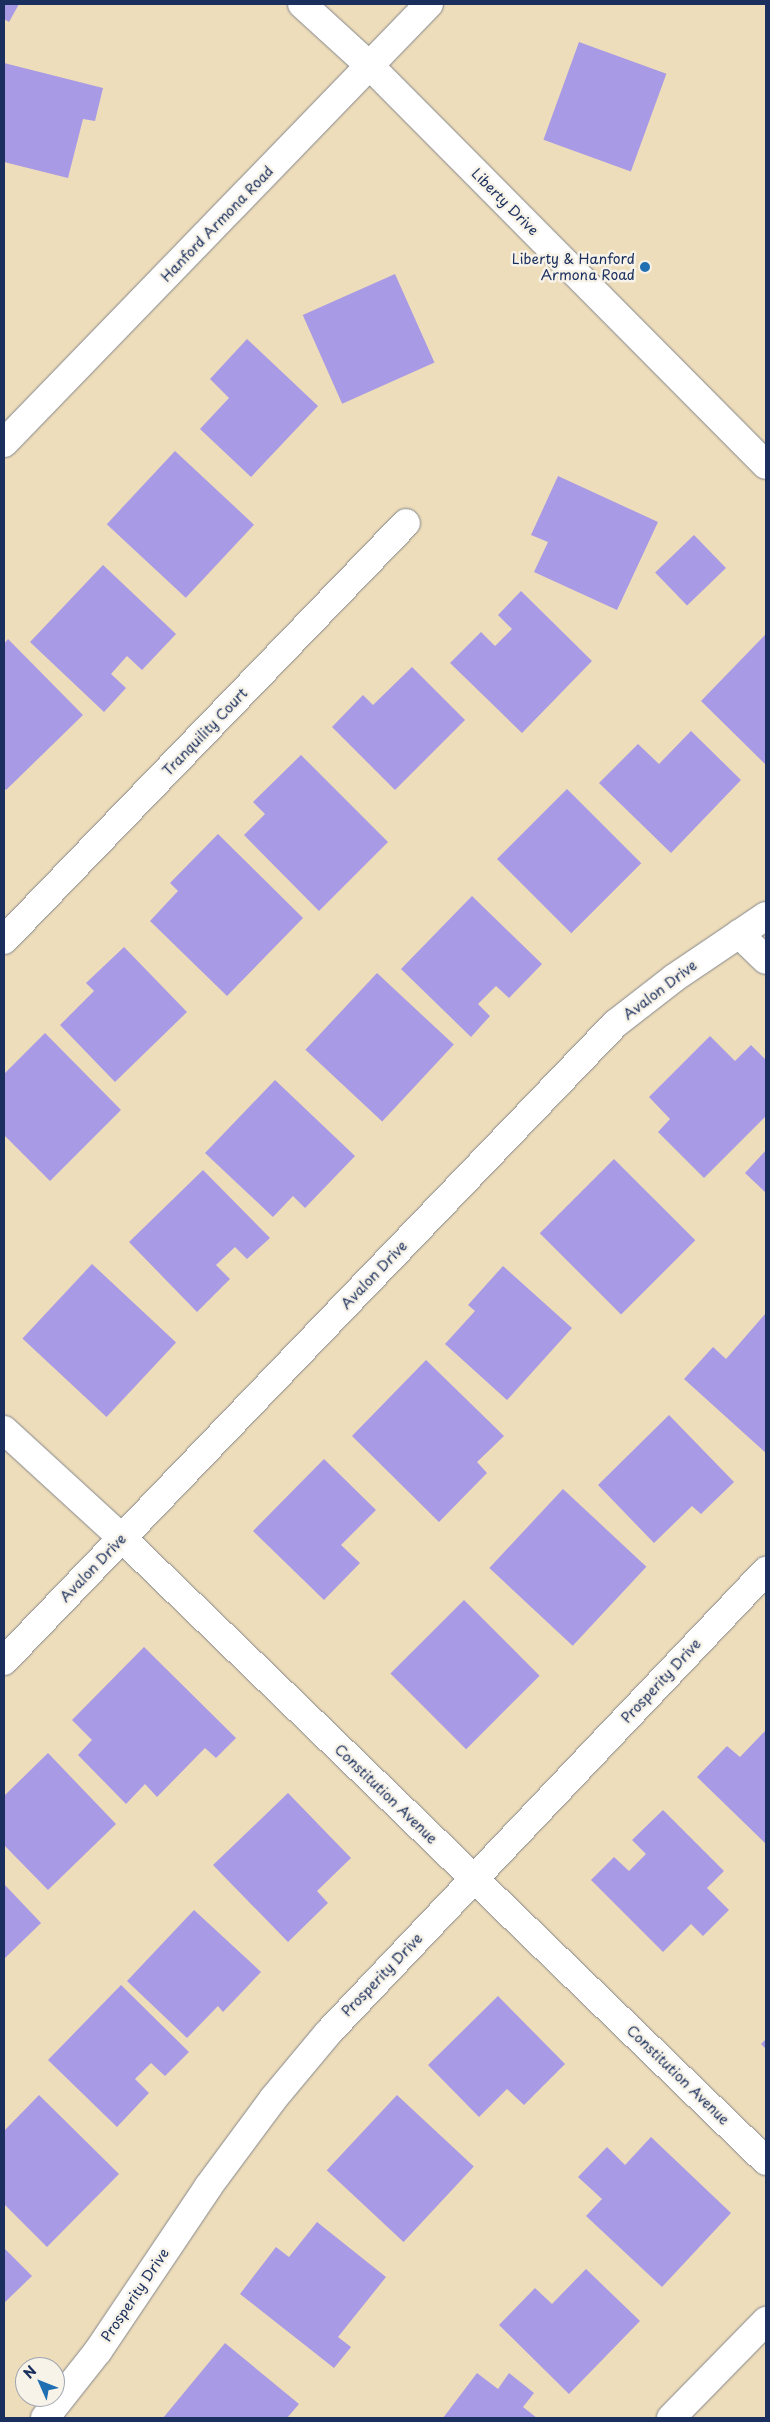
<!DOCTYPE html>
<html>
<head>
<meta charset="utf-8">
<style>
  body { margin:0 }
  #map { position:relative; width:770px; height:2422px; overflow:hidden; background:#eeddba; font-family:"Playpen Sans",sans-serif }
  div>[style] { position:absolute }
  .building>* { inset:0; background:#a89ae5; transform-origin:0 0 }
  .roads { filter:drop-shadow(0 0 1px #84868c) drop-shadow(0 0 1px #84868c) }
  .minor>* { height:28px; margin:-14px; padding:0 14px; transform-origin:14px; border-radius:14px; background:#fff }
  .tertiary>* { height:28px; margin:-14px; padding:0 14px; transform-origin:14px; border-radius:14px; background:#fff }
  .secondary>* { height:28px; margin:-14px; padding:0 14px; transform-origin:14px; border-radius:14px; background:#fff }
  .dots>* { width:14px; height:14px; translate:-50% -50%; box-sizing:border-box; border:2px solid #f7f3e8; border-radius:50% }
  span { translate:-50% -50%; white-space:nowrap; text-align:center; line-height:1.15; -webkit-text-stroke:5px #f7f3e8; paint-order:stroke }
  .street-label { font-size:14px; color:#1b2f5e }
  .poi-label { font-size:14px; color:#1b2f5e }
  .right { translate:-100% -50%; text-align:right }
  .frame { position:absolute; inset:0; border:5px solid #1b2f5e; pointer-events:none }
  .north { position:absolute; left:15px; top:2357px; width:50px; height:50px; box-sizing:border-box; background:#f7f3e8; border:1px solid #9fa5b1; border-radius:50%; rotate:314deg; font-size:14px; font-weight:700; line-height:20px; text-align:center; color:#1b2f5e }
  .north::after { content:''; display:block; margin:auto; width:18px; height:22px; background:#1f6fb2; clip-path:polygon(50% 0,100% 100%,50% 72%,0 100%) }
</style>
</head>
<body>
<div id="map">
  <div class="building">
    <i style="clip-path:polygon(4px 4px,19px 4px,9px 22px,4px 19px)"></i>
    <i style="left:579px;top:42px;width:93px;height:104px;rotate:20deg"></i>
    <i style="clip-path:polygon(4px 63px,103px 88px,95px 121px,83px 119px,68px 178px,4px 162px)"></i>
    <i style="left:395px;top:274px;width:97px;height:101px;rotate:66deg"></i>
    <i style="clip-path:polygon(247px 339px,318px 406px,251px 477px,200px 429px,229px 398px,210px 379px)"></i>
    <i style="left:175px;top:451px;width:108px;height:100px;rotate:43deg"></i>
    <i style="clip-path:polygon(558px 476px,658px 522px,617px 610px,534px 572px,548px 542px,531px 535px)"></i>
    <i style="left:694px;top:535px;width:46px;height:54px;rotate:46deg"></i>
    <i style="clip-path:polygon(103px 565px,176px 634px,142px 670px,127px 656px,111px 674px,126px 688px,104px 712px,30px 642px)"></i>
    <i style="clip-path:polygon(521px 591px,592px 661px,522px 733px,450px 663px,481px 632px,495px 646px,512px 629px,498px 615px)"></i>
    <i style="clip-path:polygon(766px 634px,766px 765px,701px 701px)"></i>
    <i style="clip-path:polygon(8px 639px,83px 715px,6px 790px,4px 788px,4px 644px)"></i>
    <i style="clip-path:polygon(412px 667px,465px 720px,395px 790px,332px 727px,363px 695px,373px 705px)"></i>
    <i style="clip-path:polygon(691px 731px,741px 780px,671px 853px,599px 783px,638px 744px,659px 764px)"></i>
    <i style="clip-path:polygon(301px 755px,388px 842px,319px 911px,244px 835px,265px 814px,253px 802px)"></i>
    <i style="left:567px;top:789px;width:105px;height:99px;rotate:45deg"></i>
    <i style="clip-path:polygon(218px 834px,303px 918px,227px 996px,150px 921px,178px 891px,170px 883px)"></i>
    <i style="clip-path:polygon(472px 896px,542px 964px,509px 998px,496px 986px,478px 1004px,490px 1016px,471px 1037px,401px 969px)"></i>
    <i style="clip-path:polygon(124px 947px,187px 1012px,115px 1082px,60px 1025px,94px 991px,86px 983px)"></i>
    <i style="left:377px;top:973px;width:105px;height:105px;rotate:43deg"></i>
    <i style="clip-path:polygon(45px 1033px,121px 1110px,50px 1181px,4px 1135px,4px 1074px)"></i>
    <i style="clip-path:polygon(710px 1036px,735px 1061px,751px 1045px,766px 1060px,766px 1116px,704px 1178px,658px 1132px,670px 1119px,649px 1097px)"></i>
    <i style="clip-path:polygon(275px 1080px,355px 1156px,305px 1208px,293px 1196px,273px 1217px,205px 1153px)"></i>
    <i style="clip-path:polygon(766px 1150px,766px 1193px,745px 1173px)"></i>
    <i style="left:614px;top:1159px;width:115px;height:105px;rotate:45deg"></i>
    <i style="clip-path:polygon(203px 1170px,270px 1238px,247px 1259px,235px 1247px,216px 1265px,230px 1279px,197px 1312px,129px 1242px)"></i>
    <i style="left:92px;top:1264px;width:115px;height:102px;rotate:43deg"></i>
    <i style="clip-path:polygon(503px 1266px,572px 1328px,507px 1400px,445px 1344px,475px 1311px,468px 1305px)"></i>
    <i style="clip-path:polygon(766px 1313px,766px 1453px,684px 1379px,713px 1347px,726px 1359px)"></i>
    <i style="clip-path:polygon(426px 1360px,504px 1436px,477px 1462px,487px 1473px,439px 1522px,352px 1436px)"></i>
    <i style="clip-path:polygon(669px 1415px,734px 1482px,701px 1514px,692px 1506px,654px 1543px,598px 1485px)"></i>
    <i style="clip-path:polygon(324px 1459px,376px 1510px,341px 1545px,360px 1563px,324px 1600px,253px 1531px)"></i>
    <i style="left:563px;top:1489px;width:114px;height:108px;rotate:43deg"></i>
    <i style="left:464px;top:1600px;width:107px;height:104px;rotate:45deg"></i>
    <i style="clip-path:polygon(144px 1647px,236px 1738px,216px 1758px,205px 1748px,157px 1797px,145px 1784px,126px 1804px,78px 1755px,92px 1740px,72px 1720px)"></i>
    <i style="clip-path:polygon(766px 1730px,766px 1844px,697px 1777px,727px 1746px,740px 1757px)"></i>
    <i style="clip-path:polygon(48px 1753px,116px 1824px,48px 1890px,4px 1845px,4px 1796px)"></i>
    <i style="clip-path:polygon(288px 1793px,351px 1858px,317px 1891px,328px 1903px,288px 1942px,213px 1865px)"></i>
    <i style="clip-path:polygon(663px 1810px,724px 1871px,707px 1888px,729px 1910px,703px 1936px,691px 1924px,663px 1952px,591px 1880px,614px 1857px,629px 1871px,646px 1854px,632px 1840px)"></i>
    <i style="clip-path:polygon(4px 1884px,41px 1923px,4px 1959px)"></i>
    <i style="clip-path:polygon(194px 1910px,261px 1972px,223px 2012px,218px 2006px,187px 2038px,127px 1981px)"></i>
    <i style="clip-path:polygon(121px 1985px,189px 2052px,165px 2076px,151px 2063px,135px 2079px,149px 2093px,117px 2127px,48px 2060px)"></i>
    <i style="clip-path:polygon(498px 1996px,565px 2064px,524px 2105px,507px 2089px,479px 2117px,428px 2065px)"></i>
    <i style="clip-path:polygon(766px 2039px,766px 2049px,761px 2044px)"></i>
    <i style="clip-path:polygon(39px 2095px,119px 2174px,47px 2247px,4px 2204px,4px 2131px)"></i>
    <i style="left:397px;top:2095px;width:105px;height:103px;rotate:43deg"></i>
    <i style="clip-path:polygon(651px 2137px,731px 2213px,662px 2287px,586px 2216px,602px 2199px,578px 2177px,607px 2147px,625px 2165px)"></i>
    <i style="clip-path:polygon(317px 2222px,386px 2277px,338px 2337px,351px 2347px,334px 2368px,240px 2294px,276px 2247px,289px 2257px)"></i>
    <i style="clip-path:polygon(4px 2248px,32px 2276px,4px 2303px)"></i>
    <i style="clip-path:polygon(586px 2269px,640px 2321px,569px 2394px,499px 2325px,535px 2288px,552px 2304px)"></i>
    <i style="clip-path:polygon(225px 2343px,299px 2404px,287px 2418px,163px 2418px)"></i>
    <i style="clip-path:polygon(477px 2373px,498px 2389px,509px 2373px,534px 2393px,523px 2407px,537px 2418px,443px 2418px)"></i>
  </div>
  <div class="roads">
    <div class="minor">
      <i style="left:302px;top:4px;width:92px;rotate:42.4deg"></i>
      <i style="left:739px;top:934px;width:37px;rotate:44deg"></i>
      <i style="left:4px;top:940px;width:579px;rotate:-46.05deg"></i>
      <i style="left:4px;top:1430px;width:160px;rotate:42.5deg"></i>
      <i style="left:122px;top:1538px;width:896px;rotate:44.05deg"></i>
      <i style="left:4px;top:1661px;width:883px;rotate:-46.19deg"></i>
      <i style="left:615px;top:1024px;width:75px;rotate:-37.9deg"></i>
      <i style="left:674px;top:978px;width:111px;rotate:-34deg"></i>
      <i style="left:45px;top:2418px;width:85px;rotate:-51.7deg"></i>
      <i style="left:98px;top:2351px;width:197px;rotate:-56.1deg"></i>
      <i style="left:208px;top:2187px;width:109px;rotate:-53.5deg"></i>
      <i style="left:273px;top:2099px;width:86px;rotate:-50.2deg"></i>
      <i style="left:328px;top:2033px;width:637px;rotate:-46.53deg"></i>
      <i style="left:671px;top:2418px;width:136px;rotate:-45.6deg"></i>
    </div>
    <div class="tertiary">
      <i style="left:370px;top:66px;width:562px;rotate:45.22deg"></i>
    </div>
    <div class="secondary">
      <i style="left:4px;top:443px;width:611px;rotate:-45.93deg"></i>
    </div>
  </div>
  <div class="dots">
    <i style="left:645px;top:267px;background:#1f6fb2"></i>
  </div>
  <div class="street-label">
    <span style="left:505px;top:202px;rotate:45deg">Liberty Drive</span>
    <span style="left:217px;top:224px;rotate:-46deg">Hanford Armona Road</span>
    <span style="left:205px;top:732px;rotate:-46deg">Tranquility Court</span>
    <span style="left:660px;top:990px;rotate:-37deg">Avalon Drive</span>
    <span style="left:374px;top:1275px;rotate:-46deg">Avalon Drive</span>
    <span style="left:93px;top:1568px;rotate:-46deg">Avalon Drive</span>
    <span style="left:661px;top:1681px;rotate:-47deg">Prosperity Drive</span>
    <span style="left:386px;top:1794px;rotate:44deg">Constitution Avenue</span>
    <span style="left:382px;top:1975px;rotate:-46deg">Prosperity Drive</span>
    <span style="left:678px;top:2075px;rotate:44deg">Constitution Avenue</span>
    <span style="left:135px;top:2295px;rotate:-56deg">Prosperity Drive</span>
  </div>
  <div class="poi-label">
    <span class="right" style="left:635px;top:267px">Liberty &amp; Hanford<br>Armona Road</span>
  </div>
  <div class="frame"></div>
  <div class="north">N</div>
</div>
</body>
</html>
